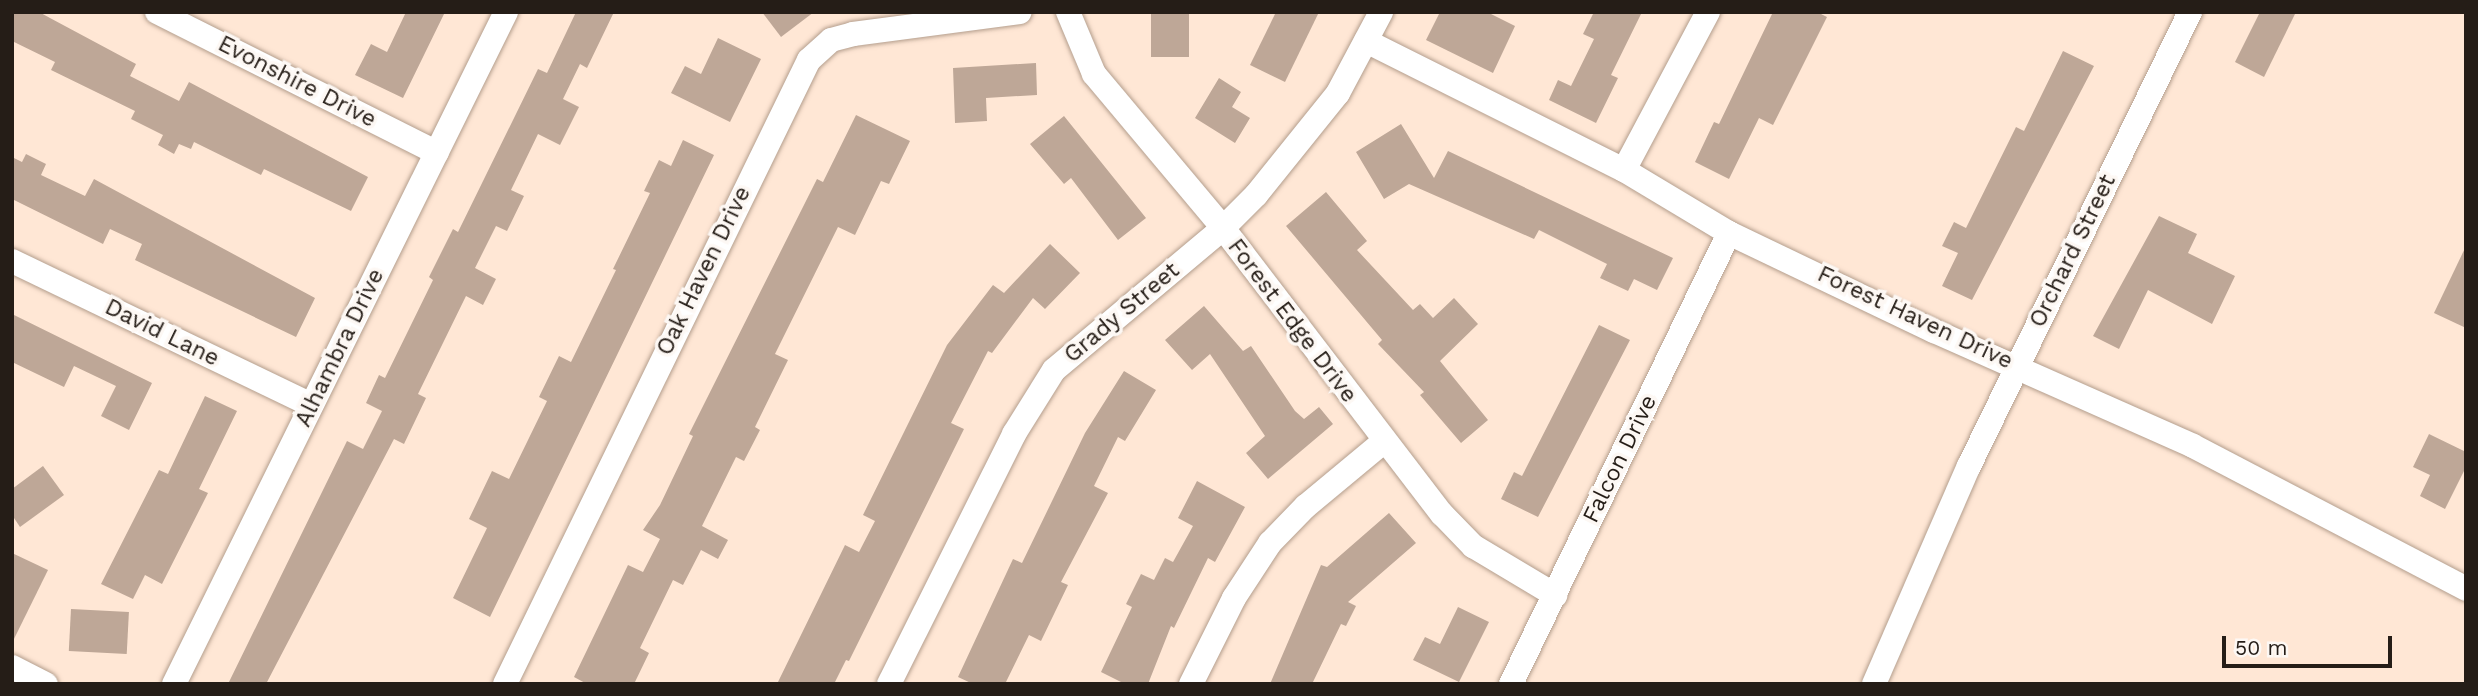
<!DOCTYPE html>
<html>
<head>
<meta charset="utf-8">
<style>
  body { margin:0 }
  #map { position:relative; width:2478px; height:696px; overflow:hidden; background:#ffe7d5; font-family:"Work Sans",sans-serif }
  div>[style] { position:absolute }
  .building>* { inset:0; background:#bea797; transform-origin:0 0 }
  .roads { filter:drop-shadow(0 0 2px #b49e8d) drop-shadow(0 0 2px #b49e8d) }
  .street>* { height:24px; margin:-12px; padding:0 12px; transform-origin:12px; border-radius:12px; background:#fff }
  span { translate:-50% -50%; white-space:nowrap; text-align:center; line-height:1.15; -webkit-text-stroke:7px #fdf8f4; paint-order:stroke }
  .street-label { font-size:23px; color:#251d17 }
  .frame { position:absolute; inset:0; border:14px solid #251d17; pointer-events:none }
  .scale { position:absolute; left:2222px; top:636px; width:170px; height:32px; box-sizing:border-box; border:4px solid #251d17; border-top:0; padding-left:9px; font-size:21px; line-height:24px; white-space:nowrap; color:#251d17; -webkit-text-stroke:5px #fdf8f4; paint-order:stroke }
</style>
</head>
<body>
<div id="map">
  <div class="building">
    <i style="clip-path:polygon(12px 12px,39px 12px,50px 18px,136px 64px,130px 76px,179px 101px,189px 82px,368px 177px,351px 211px,264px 169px,261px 175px,194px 142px,191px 149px,179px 144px,174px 154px,158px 145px,163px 135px,131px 119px,135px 111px,51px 70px,55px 62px,12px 41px)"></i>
    <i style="clip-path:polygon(406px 12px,445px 12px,403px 98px,355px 75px,371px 44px,387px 52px)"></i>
    <i style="clip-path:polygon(576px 12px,614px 12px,587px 68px,580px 64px,563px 99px,579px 107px,560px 145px,538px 134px,511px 190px,524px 196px,507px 231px,496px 226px,475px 268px,496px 279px,483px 305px,466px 296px,418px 394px,426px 398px,404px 444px,394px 439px,266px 684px,228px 684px,347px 441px,363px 449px,382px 411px,366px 403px,379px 375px,385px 378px,433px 280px,429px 277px,453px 229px,458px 232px,538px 69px,547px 73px)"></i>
    <i style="clip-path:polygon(762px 12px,814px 12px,781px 37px)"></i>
    <i style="left:1151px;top:12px;width:38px;height:45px"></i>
    <i style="clip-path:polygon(1276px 12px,1319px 12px,1285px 82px,1250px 65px)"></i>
    <i style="clip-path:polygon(1440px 12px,1487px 12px,1515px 26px,1493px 73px,1426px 40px)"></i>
    <i style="clip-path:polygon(1594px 12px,1642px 12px,1611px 75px,1618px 78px,1596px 123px,1549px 100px,1558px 80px,1571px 86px,1594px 39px,1583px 34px)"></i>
    <i style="clip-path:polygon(1773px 12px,1817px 12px,1827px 17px,1773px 125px,1759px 118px,1729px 179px,1695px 162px,1714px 122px,1719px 124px)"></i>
    <i style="clip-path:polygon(2260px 12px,2296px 12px,2264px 77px,2235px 62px)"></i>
    <i style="clip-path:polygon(718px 38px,761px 59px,730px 122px,671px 93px,685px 66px,701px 74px)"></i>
    <i style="clip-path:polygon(2063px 51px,2094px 66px,1972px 300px,1942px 286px,1958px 253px,1942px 246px,1954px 222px,1966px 228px,2016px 127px,2024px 131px)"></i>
    <i style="clip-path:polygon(1036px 63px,1037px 95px,986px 98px,987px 121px,955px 123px,953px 68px)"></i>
    <i style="clip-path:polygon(1219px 78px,1241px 92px,1232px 107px,1250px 118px,1235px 143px,1195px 118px)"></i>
    <i style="clip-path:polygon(856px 115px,910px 141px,889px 184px,881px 181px,855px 235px,838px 227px,775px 354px,788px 360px,755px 427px,760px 430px,744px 461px,736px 457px,702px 526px,728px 540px,718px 559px,701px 550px,683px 585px,673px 580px,640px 648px,649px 653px,634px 684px,587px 684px,574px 677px,628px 565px,643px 572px,660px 539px,643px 530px,660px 505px,693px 436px,689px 434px,817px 179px,823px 182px)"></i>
    <i style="clip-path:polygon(1064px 116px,1146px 218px,1118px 240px,1071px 178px,1064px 184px,1030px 144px)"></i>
    <i style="clip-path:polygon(1401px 124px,1434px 178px,1448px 151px,1673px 258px,1657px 290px,1634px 279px,1628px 291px,1600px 278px,1607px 264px,1539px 230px,1534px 239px,1409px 184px,1384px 199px,1356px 152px)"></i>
    <i style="clip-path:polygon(683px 140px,714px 155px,490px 617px,453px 598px,487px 528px,469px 519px,492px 471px,509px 479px,547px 401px,539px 397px,559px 356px,571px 362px,616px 270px,613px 269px,650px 193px,644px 191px,659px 160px,671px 166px)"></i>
    <i style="clip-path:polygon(26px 154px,46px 164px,41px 175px,85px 196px,94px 179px,315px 298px,296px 337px,135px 260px,142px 244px,110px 229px,103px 244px,12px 199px,12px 157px,22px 162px)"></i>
    <i style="clip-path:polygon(1326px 192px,1367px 241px,1357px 250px,1413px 310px,1420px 304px,1433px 318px,1454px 298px,1478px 324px,1440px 361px,1488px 420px,1461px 443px,1420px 395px,1424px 392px,1378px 344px,1382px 340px,1286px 226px)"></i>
    <i style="clip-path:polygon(2159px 216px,2197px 234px,2188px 253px,2235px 276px,2212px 324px,2148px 290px,2119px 349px,2093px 336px)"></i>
    <i style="clip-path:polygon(1050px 244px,1080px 273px,1045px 309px,1033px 298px,992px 353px,988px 351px,951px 423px,964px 429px,849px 661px,846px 660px,834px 684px,777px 684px,845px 545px,859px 552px,875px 521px,863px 515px,947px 345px,993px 285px,1004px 293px)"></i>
    <i style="clip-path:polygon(2466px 246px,2466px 328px,2434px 313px)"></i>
    <i style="clip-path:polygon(1204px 306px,1243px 351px,1251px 346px,1295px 411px,1304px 419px,1319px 407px,1333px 424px,1268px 479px,1246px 453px,1265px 436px,1210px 354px,1192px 370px,1165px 340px)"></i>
    <i style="clip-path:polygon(12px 314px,152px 383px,129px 430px,101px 416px,116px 386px,74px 366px,64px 387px,12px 362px)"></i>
    <i style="clip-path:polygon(1599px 325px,1630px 340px,1538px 517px,1501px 499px,1514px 472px,1522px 476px)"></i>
    <i style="clip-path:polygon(1124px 371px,1156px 390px,1125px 441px,1118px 437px,1094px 486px,1108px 493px,1061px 582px,1068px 585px,1041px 641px,1029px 635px,1005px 684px,973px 684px,958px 677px,1013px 559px,1022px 563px,1085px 433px)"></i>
    <i style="clip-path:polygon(205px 396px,237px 411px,199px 489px,208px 493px,162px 584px,145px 575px,133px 599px,101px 584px,159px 470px,168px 474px)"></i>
    <i style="clip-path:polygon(2429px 434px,2466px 452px,2466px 467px,2445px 509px,2420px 496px,2430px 475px,2413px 467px)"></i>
    <i style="clip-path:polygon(43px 466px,64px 495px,20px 527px,12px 515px,12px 489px)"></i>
    <i style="clip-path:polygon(1197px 481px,1245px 507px,1215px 562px,1208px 558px,1174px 628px,1171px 626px,1148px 684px,1125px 684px,1101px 672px,1132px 607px,1126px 604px,1141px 574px,1154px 580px,1165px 558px,1173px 562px,1193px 526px,1178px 518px)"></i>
    <i style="clip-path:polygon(1389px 513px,1416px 543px,1348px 602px,1356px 606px,1346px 626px,1341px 624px,1312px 684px,1270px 684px,1321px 565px,1327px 567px)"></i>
    <i style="clip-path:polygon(12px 553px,48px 570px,12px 643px)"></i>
    <i style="clip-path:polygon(1458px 607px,1489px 622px,1459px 682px,1413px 660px,1425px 637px,1440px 644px)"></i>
    <i style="left:71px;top:609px;width:58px;height:42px;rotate:3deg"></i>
  </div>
  <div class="roads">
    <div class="street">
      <i style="left:157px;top:12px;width:313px;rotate:26.7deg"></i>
      <i style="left:1068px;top:12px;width:67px;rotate:67.2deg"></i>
      <i style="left:1094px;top:74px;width:201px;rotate:50deg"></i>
      <i style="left:1223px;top:228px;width:360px;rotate:52.6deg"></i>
      <i style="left:1442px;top:514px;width:45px;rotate:45.9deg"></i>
      <i style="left:1473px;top:546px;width:96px;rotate:30.9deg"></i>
      <i style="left:1366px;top:41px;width:288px;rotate:26.6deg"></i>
      <i style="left:1624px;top:170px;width:122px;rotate:31deg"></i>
      <i style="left:1729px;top:233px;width:227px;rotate:25.6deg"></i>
      <i style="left:1934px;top:331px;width:283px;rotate:23.9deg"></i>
      <i style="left:2193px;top:446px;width:308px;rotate:27.6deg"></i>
      <i style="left:1624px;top:170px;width:179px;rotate:-62deg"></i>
      <i style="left:12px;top:261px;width:332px;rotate:25.7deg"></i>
      <i style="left:12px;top:667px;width:38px;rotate:27deg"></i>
      <i style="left:174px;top:684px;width:750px;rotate:-63.71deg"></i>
      <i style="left:505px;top:684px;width:694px;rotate:-64.03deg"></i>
      <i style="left:809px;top:60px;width:30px;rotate:-42deg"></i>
      <i style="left:831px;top:40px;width:23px;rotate:-15deg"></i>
      <i style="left:853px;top:34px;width:168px;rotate:-7.5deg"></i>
      <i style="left:889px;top:684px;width:280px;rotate:-63.4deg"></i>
      <i style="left:1014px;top:434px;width:75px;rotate:-58deg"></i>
      <i style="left:1054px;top:370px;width:221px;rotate:-40deg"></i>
      <i style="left:1223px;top:228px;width:47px;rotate:-45deg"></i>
      <i style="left:1256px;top:195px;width:131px;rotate:-51.2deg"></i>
      <i style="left:1338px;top:93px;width:92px;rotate:-62deg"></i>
      <i style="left:1191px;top:684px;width:96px;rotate:-63.4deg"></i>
      <i style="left:1234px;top:598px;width:66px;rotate:-56.8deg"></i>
      <i style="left:1270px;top:543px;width:52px;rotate:-45.8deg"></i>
      <i style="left:1306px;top:506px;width:100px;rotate:-39.7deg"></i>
      <i style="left:1511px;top:684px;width:501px;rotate:-64.2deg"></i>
      <i style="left:1874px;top:684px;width:238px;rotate:-66.5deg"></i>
      <i style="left:1969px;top:466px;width:505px;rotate:-64.04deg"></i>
    </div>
  </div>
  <div class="street-label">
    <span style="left:297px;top:82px;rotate:27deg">Evonshire Drive</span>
    <span style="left:2073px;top:251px;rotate:-64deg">Orchard Street</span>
    <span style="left:704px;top:271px;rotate:-64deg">Oak Haven Drive</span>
    <span style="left:1122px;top:313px;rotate:-40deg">Grady Street</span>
    <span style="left:1915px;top:318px;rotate:25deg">Forest Haven Drive</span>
    <span style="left:1292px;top:321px;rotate:53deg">Forest Edge Drive</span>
    <span style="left:162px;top:333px;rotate:26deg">David Lane</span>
    <span style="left:340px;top:348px;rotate:-64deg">Alhambra Drive</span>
    <span style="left:1620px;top:459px;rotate:-64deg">Falcon Drive</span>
  </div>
  <div class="frame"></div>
  <div class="scale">50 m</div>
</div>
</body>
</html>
